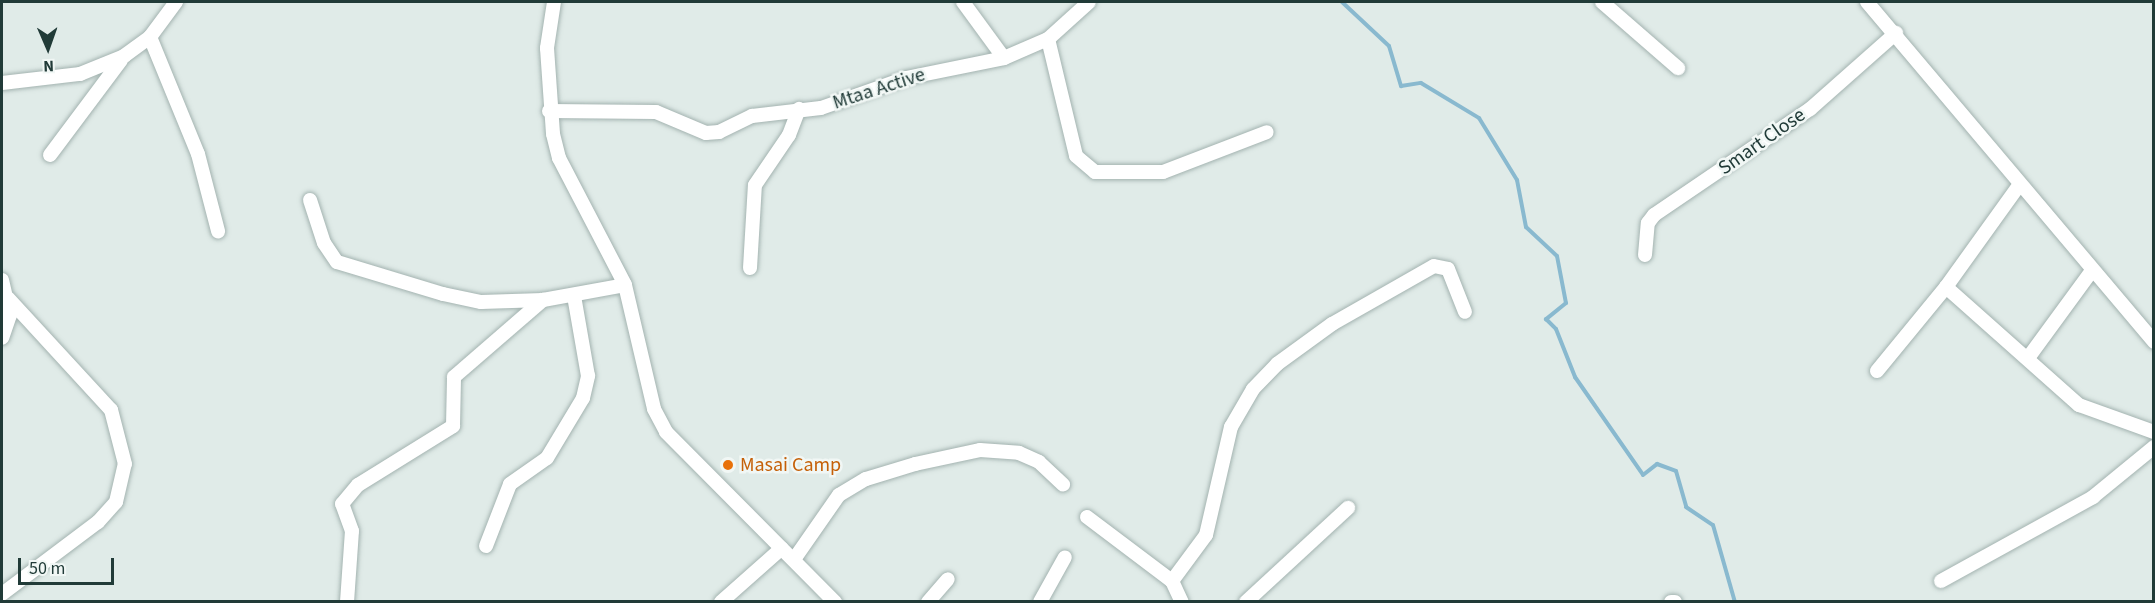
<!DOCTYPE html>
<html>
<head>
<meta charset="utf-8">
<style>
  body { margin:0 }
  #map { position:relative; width:2155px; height:603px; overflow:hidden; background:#e0ebe8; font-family:"Source Sans 3",sans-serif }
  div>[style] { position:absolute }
  .stream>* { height:4px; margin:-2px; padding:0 2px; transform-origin:2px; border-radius:2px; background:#89b9cf }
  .roads { filter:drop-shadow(0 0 2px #a3b3b0) drop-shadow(0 0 2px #a3b3b0) }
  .minor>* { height:14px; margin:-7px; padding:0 7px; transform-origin:7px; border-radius:7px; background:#fff }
  .dots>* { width:16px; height:16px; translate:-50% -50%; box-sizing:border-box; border:3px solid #f1f7f5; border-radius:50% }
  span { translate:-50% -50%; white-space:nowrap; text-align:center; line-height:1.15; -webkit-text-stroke:5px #f1f7f5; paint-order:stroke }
  .street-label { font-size:20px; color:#213b38 }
  .food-label { font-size:20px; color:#c56008 }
  .left { translate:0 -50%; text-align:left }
  .frame { position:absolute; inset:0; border:3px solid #213b38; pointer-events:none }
  .north { position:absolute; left:18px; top:18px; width:60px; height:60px; -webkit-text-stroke:4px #f1f7f5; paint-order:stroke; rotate:178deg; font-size:16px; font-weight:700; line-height:24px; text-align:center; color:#213b38 }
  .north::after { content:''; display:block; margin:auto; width:21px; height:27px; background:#213b38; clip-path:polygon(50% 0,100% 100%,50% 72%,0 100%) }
  .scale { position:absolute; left:18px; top:558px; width:96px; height:27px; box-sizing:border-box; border:3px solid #213b38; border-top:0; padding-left:8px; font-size:18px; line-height:21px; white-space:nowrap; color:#213b38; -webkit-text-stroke:4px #f1f7f5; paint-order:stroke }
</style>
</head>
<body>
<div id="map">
  <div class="stream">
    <i style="left:1342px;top:2px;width:64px;rotate:43.1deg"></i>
    <i style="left:1389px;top:46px;width:42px;rotate:73.3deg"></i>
    <i style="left:1401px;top:86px;width:20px;rotate:-9deg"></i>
    <i style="left:1421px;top:83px;width:68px;rotate:31.1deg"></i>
    <i style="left:1479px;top:118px;width:73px;rotate:58.5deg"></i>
    <i style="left:1517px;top:180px;width:48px;rotate:79.2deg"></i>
    <i style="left:1526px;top:227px;width:42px;rotate:43.1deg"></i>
    <i style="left:1557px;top:256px;width:48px;rotate:79.2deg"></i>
    <i style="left:1566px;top:303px;width:26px;rotate:141deg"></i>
    <i style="left:1546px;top:319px;width:14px;rotate:45deg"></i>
    <i style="left:1556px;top:329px;width:52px;rotate:68.4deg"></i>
    <i style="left:1575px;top:377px;width:119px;rotate:55.2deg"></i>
    <i style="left:1643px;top:475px;width:18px;rotate:-38deg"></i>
    <i style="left:1657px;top:464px;width:20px;rotate:20deg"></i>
    <i style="left:1676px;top:471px;width:37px;rotate:74deg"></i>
    <i style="left:1686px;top:507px;width:32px;rotate:34deg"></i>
    <i style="left:1713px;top:525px;width:80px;rotate:74.1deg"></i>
  </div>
  <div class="roads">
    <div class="minor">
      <i style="left:554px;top:2px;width:47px;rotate:98.7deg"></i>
      <i style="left:547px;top:48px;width:86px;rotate:86deg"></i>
      <i style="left:553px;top:134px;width:25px;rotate:76deg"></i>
      <i style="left:559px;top:158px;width:143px;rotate:62.5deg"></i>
      <i style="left:625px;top:285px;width:127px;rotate:76.8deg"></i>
      <i style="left:654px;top:409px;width:26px;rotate:62deg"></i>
      <i style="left:666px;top:432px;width:240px;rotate:45.2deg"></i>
      <i style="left:963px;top:2px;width:69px;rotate:53.8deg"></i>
      <i style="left:1602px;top:2px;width:101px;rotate:41deg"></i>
      <i style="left:1867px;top:2px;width:445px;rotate:49.8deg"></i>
      <i style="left:150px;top:37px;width:126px;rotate:67.7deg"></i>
      <i style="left:198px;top:154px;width:80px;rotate:75.4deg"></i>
      <i style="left:1048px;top:39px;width:120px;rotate:76.5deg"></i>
      <i style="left:1076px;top:156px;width:25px;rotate:40deg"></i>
      <i style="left:1095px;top:172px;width:68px"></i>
      <i style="left:1163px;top:172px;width:111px;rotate:-21deg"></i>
      <i style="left:2px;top:83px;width:79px;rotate:-6.6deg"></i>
      <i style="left:80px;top:74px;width:48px;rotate:-22.2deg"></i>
      <i style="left:124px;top:56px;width:32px;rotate:-36deg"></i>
      <i style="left:150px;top:37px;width:44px;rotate:-53.4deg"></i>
      <i style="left:549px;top:111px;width:107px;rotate:0.5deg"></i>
      <i style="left:656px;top:112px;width:54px;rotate:22.8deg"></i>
      <i style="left:706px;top:133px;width:13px;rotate:-4deg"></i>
      <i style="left:719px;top:132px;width:37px;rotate:-26deg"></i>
      <i style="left:752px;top:116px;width:69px;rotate:-6.6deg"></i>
      <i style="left:821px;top:108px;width:90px;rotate:-19.4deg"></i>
      <i style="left:906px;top:78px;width:100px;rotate:-11.5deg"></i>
      <i style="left:1004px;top:58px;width:48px;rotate:-23.4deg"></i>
      <i style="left:1048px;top:39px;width:55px;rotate:-42.1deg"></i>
      <i style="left:50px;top:155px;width:119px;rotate:-53.2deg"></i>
      <i style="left:2020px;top:184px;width:127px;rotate:125.7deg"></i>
      <i style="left:1946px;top:287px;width:178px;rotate:41.6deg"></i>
      <i style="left:2079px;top:405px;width:80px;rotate:19.8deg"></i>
      <i style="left:310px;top:200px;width:45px;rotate:72deg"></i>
      <i style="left:324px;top:243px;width:23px;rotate:56deg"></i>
      <i style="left:337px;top:262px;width:111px;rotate:16.8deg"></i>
      <i style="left:443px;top:294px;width:39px;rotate:12deg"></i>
      <i style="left:481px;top:302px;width:62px;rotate:-1.8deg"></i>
      <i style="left:543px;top:300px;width:83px;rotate:-10.4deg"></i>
      <i style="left:1645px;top:255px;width:32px;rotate:-85deg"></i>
      <i style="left:1648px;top:223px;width:10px;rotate:-53deg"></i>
      <i style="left:1654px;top:215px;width:189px;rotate:-34.2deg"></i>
      <i style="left:1810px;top:109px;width:115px;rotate:-41.5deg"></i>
      <i style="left:750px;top:268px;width:83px;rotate:-86.6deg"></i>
      <i style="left:755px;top:185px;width:60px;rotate:-55.8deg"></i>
      <i style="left:789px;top:135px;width:28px;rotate:-69deg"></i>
      <i style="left:2px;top:280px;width:36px;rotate:77deg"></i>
      <i style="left:10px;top:315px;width:24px;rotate:109deg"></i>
      <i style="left:2028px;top:358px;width:107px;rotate:-53.8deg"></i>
      <i style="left:1877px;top:371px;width:109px;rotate:-50.6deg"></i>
      <i style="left:1087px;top:517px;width:106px;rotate:37deg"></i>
      <i style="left:1172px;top:581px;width:23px;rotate:65deg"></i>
      <i style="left:486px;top:546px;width:66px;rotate:-68.8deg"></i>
      <i style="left:510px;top:484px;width:45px;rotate:-35.1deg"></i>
      <i style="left:547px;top:458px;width:70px;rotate:-59deg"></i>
      <i style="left:583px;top:398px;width:23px;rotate:-77deg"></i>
      <i style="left:588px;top:376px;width:81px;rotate:-99.9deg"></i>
      <i style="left:795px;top:558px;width:77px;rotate:-55.1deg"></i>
      <i style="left:839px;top:495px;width:31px;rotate:-31deg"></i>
      <i style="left:866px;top:479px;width:51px;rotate:-17deg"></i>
      <i style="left:915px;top:464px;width:66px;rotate:-12.2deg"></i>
      <i style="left:980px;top:450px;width:39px;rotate:4deg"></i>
      <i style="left:1019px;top:453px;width:22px;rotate:24deg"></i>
      <i style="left:1039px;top:462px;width:33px;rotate:43deg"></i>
      <i style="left:1172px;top:581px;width:57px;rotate:-53.5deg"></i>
      <i style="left:1206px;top:535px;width:111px;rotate:-77deg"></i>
      <i style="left:1231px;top:427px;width:44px;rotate:-59.9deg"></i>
      <i style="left:1253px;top:389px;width:35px;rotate:-46deg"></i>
      <i style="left:1277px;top:364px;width:68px;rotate:-36deg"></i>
      <i style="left:1332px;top:324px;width:117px;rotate:-29.6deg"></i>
      <i style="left:1434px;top:266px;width:14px;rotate:12deg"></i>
      <i style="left:1448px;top:269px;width:46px;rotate:68.4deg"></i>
      <i style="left:1941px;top:581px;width:174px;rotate:-28.9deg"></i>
      <i style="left:2093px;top:497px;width:79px;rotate:-39.3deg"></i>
      <i style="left:2px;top:594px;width:120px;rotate:-36.9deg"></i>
      <i style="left:98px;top:522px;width:27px;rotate:-48deg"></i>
      <i style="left:116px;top:502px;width:39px;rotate:-77deg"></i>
      <i style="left:125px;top:464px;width:56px;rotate:-104.5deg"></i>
      <i style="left:111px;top:410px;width:152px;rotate:-132.6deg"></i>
      <i style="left:347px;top:602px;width:71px;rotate:-86deg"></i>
      <i style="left:352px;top:531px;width:29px;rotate:-110deg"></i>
      <i style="left:342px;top:504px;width:25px;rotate:-50deg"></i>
      <i style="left:358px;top:485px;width:112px;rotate:-31.8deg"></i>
      <i style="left:453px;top:426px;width:49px;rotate:-88.8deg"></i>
      <i style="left:454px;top:377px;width:118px;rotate:-40.9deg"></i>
      <i style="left:721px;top:602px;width:81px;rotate:-41.5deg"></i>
      <i style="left:928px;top:602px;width:30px;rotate:-49deg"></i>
      <i style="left:1040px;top:602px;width:51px;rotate:-60.9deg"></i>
      <i style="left:1246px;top:602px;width:139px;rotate:-42.7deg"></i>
      <i style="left:1671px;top:602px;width:4px"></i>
    </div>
  </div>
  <div class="dots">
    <i style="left:728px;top:465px;background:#e8710a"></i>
  </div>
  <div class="street-label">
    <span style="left:879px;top:89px;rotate:-18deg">Mtaa Active</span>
    <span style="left:1762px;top:142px;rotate:-35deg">Smart Close</span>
  </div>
  <div class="food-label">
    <span class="left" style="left:740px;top:465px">Masai Camp</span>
  </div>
  <div class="frame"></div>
  <div class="north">N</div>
  <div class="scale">50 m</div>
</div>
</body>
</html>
